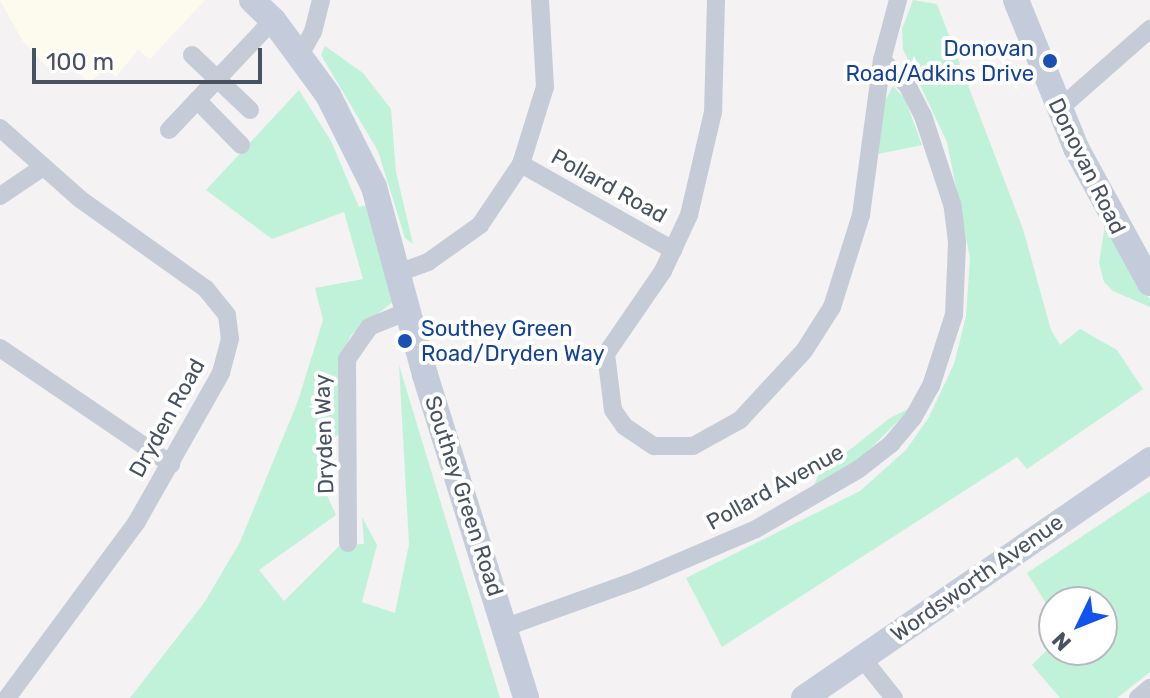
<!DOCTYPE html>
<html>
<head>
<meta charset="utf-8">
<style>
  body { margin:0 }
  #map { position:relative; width:1150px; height:698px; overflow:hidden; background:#f4f2f2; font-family:Rubik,sans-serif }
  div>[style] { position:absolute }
  .commercial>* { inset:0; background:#fdfbed }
  .green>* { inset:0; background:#c0f2da }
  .street>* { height:18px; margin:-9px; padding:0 9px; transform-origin:9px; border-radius:9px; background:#c5ccd7 }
  .secondary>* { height:26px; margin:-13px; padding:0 13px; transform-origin:13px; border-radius:13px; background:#c4ccdb }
  .dots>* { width:22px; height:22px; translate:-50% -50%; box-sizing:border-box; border:4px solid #fff; border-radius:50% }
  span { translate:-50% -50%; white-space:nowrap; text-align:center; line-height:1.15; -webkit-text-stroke:8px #fff; paint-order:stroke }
  .transit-label { font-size:22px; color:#164399 }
  .right { translate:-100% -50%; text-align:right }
  .left { translate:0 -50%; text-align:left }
  .street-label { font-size:22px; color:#485261 }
  .north { position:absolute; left:1038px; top:586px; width:80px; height:80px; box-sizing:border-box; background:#fff; border:2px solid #b6bac0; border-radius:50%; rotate:227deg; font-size:22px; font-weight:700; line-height:32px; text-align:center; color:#485261 }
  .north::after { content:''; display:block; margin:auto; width:28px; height:36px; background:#1253ee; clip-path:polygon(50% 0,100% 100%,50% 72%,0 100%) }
  .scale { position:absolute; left:32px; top:48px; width:230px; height:36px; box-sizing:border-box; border:4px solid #485261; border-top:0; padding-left:10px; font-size:24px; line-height:28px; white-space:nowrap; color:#485261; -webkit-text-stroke:6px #fff; paint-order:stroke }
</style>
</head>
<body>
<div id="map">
  <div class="commercial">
    <i style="clip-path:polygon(0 0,205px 0,150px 59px,138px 50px,116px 77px,106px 68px,89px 83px,64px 60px,50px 70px,22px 40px)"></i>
  </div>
  <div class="green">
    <i style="clip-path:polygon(913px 0,937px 4px,1023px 229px,1051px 330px,1060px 345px,1080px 329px,1117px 350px,1143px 389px,1027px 469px,1017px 457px,722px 647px,686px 578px,860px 491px,906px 450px,929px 417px,954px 364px,966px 316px,970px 258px,947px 142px,903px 49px,902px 29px)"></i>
    <i style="clip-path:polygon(325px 46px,363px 73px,391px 109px,396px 172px,413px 244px,405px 238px,378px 151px,321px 55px)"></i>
    <i style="clip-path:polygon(893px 86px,905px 99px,922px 145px,878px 154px,885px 101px)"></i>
    <i style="clip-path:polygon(299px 90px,331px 141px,359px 207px,367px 205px,394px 301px,351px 335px,340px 359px,340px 433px,328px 443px,325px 491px,336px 515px,259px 570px,284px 601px,340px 545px,364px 544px,362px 517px,377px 545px,362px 602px,395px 613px,409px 544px,399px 365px,500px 698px,130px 698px,204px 603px,240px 542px,298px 401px,323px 320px,315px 288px,363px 279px,344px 212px,272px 239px,206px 190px)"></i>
    <i style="clip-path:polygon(1105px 225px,1150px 300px,1150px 307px,1113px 291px,1104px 282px,1099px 263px)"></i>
    <i style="clip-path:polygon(912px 407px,862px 457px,810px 493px,819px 474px,890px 418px)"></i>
    <i style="clip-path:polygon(1150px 491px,1150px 672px,1117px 698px,1060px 698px,1032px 665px,1054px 643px,1054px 650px,1102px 650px,1102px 602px,1054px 602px,1054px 616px,1027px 573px)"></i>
  </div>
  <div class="street">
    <i style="left:716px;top:0;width:112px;rotate:91.5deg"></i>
    <i style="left:713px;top:112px;width:106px;rotate:103.1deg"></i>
    <i style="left:689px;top:215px;width:62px;rotate:114.9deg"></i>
    <i style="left:663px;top:271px;width:101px;rotate:124.5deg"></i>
    <i style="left:606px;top:354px;width:56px;rotate:82.9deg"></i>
    <i style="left:613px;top:410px;width:19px;rotate:55deg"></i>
    <i style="left:624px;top:426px;width:36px;rotate:34deg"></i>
    <i style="left:654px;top:446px;width:39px"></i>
    <i style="left:693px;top:446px;width:54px;rotate:-29deg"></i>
    <i style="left:740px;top:420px;width:94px;rotate:-47.2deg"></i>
    <i style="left:804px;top:351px;width:52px;rotate:-57.5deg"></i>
    <i style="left:832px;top:307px;width:96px;rotate:-72.5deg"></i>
    <i style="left:861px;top:215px;width:156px;rotate:-82.3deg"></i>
    <i style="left:882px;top:60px;width:62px;rotate:-75.1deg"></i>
    <i style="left:192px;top:55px;width:80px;rotate:43.5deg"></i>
    <i style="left:300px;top:55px;width:26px;rotate:-61deg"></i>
    <i style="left:313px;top:32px;width:33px;rotate:-76deg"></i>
    <i style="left:197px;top:100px;width:63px;rotate:45.6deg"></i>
    <i style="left:1058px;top:110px;width:123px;rotate:-41.4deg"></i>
    <i style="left:0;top:128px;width:107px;rotate:41.6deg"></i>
    <i style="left:80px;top:199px;width:155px;rotate:35.5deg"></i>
    <i style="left:206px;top:289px;width:33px;rotate:51deg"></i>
    <i style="left:227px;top:315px;width:24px;rotate:83deg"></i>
    <i style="left:230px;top:339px;width:35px;rotate:105deg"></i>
    <i style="left:221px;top:373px;width:172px;rotate:119.5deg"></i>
    <i style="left:136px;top:523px;width:217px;rotate:126.4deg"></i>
    <i style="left:169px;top:130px;width:151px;rotate:-46.6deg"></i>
    <i style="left:521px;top:164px;width:175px;rotate:29.5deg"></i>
    <i style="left:0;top:196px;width:52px;rotate:-34deg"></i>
    <i style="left:398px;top:273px;width:32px;rotate:-20deg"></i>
    <i style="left:428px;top:262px;width:64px;rotate:-35.4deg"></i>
    <i style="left:480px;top:225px;width:73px;rotate:-56.1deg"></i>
    <i style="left:521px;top:164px;width:81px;rotate:-72.7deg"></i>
    <i style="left:545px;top:87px;width:87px;rotate:-93.3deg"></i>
    <i style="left:0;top:348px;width:207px;rotate:34.2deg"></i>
    <i style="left:348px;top:543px;width:184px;rotate:-90.3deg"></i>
    <i style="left:347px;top:359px;width:39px;rotate:-55deg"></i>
    <i style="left:369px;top:327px;width:42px;rotate:-22.3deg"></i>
    <i style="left:506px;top:627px;width:139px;rotate:-19.7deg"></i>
    <i style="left:637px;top:580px;width:129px;rotate:-23.2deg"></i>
    <i style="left:756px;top:529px;width:119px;rotate:-30.2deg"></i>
    <i style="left:859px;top:469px;width:41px;rotate:-38deg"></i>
    <i style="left:891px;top:444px;width:34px;rotate:-50deg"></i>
    <i style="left:913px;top:418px;width:37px;rotate:-61deg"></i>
    <i style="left:931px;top:386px;width:75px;rotate:-72.1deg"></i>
    <i style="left:954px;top:315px;width:73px;rotate:-87.6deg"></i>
    <i style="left:957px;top:242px;width:38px;rotate:-97deg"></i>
    <i style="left:952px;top:204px;width:93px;rotate:-108.2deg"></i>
    <i style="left:923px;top:116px;width:34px;rotate:-117deg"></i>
    <i style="left:908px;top:86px;width:37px;rotate:-135deg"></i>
    <i style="left:862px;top:658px;width:51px;rotate:51.3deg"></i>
    <i style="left:1138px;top:698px;width:16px;rotate:-40deg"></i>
  </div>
  <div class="secondary">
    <i style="left:252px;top:0;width:29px;rotate:44deg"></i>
    <i style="left:273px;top:20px;width:93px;rotate:53.7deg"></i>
    <i style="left:328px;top:95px;width:103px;rotate:63.4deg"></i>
    <i style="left:374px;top:187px;width:195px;rotate:74.8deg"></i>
    <i style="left:425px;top:375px;width:338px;rotate:72.6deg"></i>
    <i style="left:1016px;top:0;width:160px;rotate:67.9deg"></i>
    <i style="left:1076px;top:148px;width:154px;rotate:61.3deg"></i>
    <i style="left:804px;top:698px;width:420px;rotate:-34.5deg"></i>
  </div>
  <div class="dots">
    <i style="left:1050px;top:61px;background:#1a4fb4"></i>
    <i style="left:405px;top:341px;background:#1a4fb4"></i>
  </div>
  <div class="transit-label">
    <span class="right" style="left:1034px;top:61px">Donovan<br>Road/Adkins Drive</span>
    <span class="left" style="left:421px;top:341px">Southey Green<br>Road/Dryden Way</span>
  </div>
  <div class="street-label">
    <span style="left:1087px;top:166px;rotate:64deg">Donovan Road</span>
    <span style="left:609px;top:186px;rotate:29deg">Pollard Road</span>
    <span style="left:167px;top:418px;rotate:-61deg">Dryden Road</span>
    <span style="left:324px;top:434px;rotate:-92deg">Dryden Way</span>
    <span style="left:775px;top:487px;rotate:-29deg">Pollard Avenue</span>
    <span style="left:464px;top:496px;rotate:72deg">Southey Green Road</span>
    <span style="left:977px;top:578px;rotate:-35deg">Wordsworth Avenue</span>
  </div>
  <div class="north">N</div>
  <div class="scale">100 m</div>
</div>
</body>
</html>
